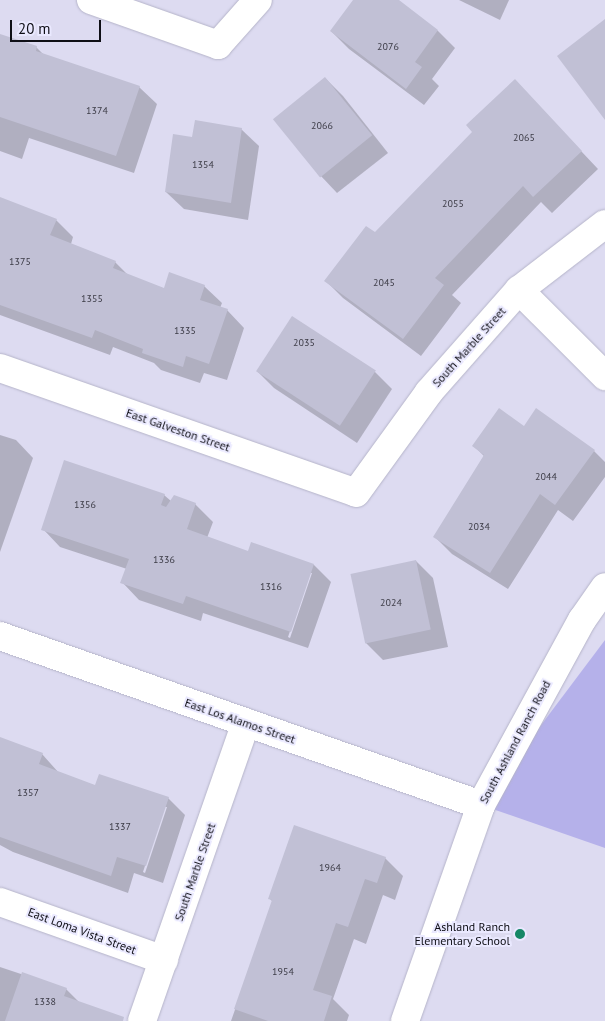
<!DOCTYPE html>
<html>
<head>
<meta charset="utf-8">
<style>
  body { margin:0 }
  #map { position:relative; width:605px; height:1021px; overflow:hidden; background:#dddbf1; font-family:"PT Sans",sans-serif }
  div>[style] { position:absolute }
  .green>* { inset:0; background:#b5b1ea }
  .shadow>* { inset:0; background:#0003 }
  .building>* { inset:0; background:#c1c0d5; transform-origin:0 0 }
  .roads { filter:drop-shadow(0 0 1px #b5b4c9) drop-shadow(0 0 1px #b5b4c9) }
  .street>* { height:28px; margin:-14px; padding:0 14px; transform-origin:14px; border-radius:14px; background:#fff }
  .dots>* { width:14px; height:14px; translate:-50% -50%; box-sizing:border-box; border:2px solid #eae9ff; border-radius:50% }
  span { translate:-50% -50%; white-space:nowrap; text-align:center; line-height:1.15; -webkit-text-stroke:4px #eae9ff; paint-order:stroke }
  .number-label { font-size:10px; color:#3c3b46 }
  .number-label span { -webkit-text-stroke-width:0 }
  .street-label { font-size:12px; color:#0f0f16 }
  .poi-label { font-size:12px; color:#0f0f16 }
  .right { translate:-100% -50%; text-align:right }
  .scale { position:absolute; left:10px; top:20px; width:91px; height:22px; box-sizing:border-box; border:2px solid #0f0f16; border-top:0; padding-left:6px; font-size:15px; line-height:18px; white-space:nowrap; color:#0f0f16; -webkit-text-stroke:4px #eae9ff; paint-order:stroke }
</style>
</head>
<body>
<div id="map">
  <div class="green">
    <i style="clip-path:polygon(605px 640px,605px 848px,481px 805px)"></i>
  </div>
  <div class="shadow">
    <i style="clip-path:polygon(355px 0,397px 0,438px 31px,455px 48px,432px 79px,439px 86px,424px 105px,349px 49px,331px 31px)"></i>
    <i style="clip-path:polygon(459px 0,509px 0,500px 20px)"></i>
    <i style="clip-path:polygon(0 35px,36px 47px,44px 55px,139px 87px,157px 104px,134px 173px,29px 138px,22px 159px,0 151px)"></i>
    <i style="clip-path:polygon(325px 78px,343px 96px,388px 153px,337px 193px,320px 175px)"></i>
    <i style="clip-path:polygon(532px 99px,598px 169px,552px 213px,541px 202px,452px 295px,461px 303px,421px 356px,343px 298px,326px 281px,375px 234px)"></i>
    <i style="clip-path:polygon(241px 129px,259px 146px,248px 220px,184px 209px,166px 192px,193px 139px)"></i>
    <i style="clip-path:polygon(0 199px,56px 220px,73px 237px,71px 244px,115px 262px,128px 275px,165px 289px,204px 286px,222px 303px,220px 308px,227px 310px,244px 328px,227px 380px,204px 373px,200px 383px,161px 370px,154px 363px,113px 347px,110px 355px,0 315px)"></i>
    <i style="clip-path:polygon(257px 371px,375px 372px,392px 389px,357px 443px,274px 388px)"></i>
    <i style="clip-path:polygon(524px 428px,594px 451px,605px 462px,605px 477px,573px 521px,558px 510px,508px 589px,452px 554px,435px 537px,484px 456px,474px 446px)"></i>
    <i style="clip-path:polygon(0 435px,16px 440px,33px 458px,0 552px)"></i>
    <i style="clip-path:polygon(evenodd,164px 495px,171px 501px,195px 504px,213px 522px,207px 538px,249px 553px,314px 565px,331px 582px,308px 648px,203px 613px,201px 621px,139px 600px,122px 582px,127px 569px,60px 547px,43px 529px,164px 495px,310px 573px,312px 573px,290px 638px,288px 637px,310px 573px)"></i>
    <i style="clip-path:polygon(416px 561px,433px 578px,448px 647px,383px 660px,366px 643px)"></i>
    <i style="clip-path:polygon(evenodd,0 738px,42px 754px,59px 773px,96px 786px,168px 798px,185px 815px,163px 883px,134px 873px,128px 893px,13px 852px,0 845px,0 738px,164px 807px,167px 807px,145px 873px,143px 872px,164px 807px)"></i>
    <i style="clip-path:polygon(385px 858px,403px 876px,395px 900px,383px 895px,366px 944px,354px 939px,333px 999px,349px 1015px,347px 1021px,231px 1021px,273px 902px,269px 898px)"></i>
    <i style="clip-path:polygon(0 967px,66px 989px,80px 1003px,106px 1021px,0 1021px)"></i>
  </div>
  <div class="building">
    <i style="clip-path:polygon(353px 0,399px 0,438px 30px,415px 62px,422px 67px,406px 89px,330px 31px)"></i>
    <i style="clip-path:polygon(605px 19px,605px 120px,557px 56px)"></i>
    <i style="clip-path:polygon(0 34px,37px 46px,36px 51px,140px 86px,116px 156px,0 117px)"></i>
    <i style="left:325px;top:77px;width:75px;height:67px;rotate:51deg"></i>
    <i style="clip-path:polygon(515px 79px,582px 151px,533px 197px,523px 186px,435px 278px,444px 285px,403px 339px,324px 281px,366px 226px,375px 232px,472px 132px,466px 125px)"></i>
    <i style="clip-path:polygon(195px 120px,242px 128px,231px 203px,165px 192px,173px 134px,192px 137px)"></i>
    <i style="clip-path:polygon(0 197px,57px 219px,50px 235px,116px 261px,113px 268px,164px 288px,169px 272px,205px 285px,200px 300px,228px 309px,209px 364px,186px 356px,183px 367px,142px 353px,143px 349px,95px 330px,92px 338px,0 305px)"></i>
    <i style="left:292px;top:316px;width:100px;height:66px;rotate:33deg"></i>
    <i style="clip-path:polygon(499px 408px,524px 426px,536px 408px,595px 450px,555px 505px,540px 494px,490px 573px,433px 537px,484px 455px,472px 446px)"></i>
    <i style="clip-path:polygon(64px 460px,165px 494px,161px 505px,166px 507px,174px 495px,196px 503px,187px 529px,248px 551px,251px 542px,314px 564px,291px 632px,186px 596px,183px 604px,120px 583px,129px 559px,41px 530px)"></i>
    <i style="left:416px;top:560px;width:71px;height:67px;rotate:78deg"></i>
    <i style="clip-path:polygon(0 737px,43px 753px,39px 764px,95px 785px,99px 774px,169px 797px,146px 866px,117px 857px,111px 876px,0 837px)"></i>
    <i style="clip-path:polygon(294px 825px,386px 857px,377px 883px,365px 879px,348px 927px,336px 923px,313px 990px,332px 996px,324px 1021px,268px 1021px,234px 1009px,272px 900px,268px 899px)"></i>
    <i style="clip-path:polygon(22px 972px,67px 988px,64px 996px,124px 1017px,123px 1021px,5px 1021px)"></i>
  </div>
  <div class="roads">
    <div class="street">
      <i style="left:91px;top:0;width:135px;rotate:19.5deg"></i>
      <i style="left:218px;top:45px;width:60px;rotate:-48.4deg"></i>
      <i style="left:519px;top:290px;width:122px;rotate:45deg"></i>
      <i style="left:0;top:368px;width:377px;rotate:19.3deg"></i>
      <i style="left:356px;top:493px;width:125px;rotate:-54.1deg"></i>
      <i style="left:429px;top:392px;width:136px;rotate:-48.6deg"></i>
      <i style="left:519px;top:290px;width:108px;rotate:-37.5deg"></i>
      <i style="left:0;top:636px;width:510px;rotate:19.36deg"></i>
      <i style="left:0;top:902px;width:174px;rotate:19.5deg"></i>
      <i style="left:142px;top:1021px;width:316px;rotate:-70.8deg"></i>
      <i style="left:405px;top:1021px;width:229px;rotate:-70.6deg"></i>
      <i style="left:481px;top:805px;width:211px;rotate:-61.4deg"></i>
      <i style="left:582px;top:620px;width:40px;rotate:-55.1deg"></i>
    </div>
  </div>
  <div class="dots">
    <i style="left:520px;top:934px;background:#158766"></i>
  </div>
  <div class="number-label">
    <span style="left:388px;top:47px">2076</span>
    <span style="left:97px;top:111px">1374</span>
    <span style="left:322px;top:126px">2066</span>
    <span style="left:524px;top:138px">2065</span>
    <span style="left:203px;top:165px">1354</span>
    <span style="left:453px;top:204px">2055</span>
    <span style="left:20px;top:262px">1375</span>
    <span style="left:384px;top:283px">2045</span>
    <span style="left:92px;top:299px">1355</span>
    <span style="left:185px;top:331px">1335</span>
    <span style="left:304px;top:343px">2035</span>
    <span style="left:546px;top:477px">2044</span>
    <span style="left:85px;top:505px">1356</span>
    <span style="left:479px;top:527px">2034</span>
    <span style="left:164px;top:560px">1336</span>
    <span style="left:271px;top:587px">1316</span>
    <span style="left:391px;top:603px">2024</span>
    <span style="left:28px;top:793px">1357</span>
    <span style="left:120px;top:827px">1337</span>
    <span style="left:330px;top:868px">1964</span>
    <span style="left:283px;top:972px">1954</span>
    <span style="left:45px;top:1002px">1338</span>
  </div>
  <div class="street-label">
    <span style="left:469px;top:347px;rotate:-48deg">South Marble Street</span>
    <span style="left:178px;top:430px;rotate:19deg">East Galveston Street</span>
    <span style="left:240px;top:721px;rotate:19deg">East Los Alamos Street</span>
    <span style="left:515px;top:742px;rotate:-62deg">South Ashland Ranch Road</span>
    <span style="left:195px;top:872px;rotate:-71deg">South Marble Street</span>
    <span style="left:82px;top:931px;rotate:20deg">East Loma Vista Street</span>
  </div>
  <div class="poi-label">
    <span class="right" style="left:510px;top:934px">Ashland Ranch<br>Elementary School</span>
  </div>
  <div class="scale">20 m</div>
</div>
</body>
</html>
